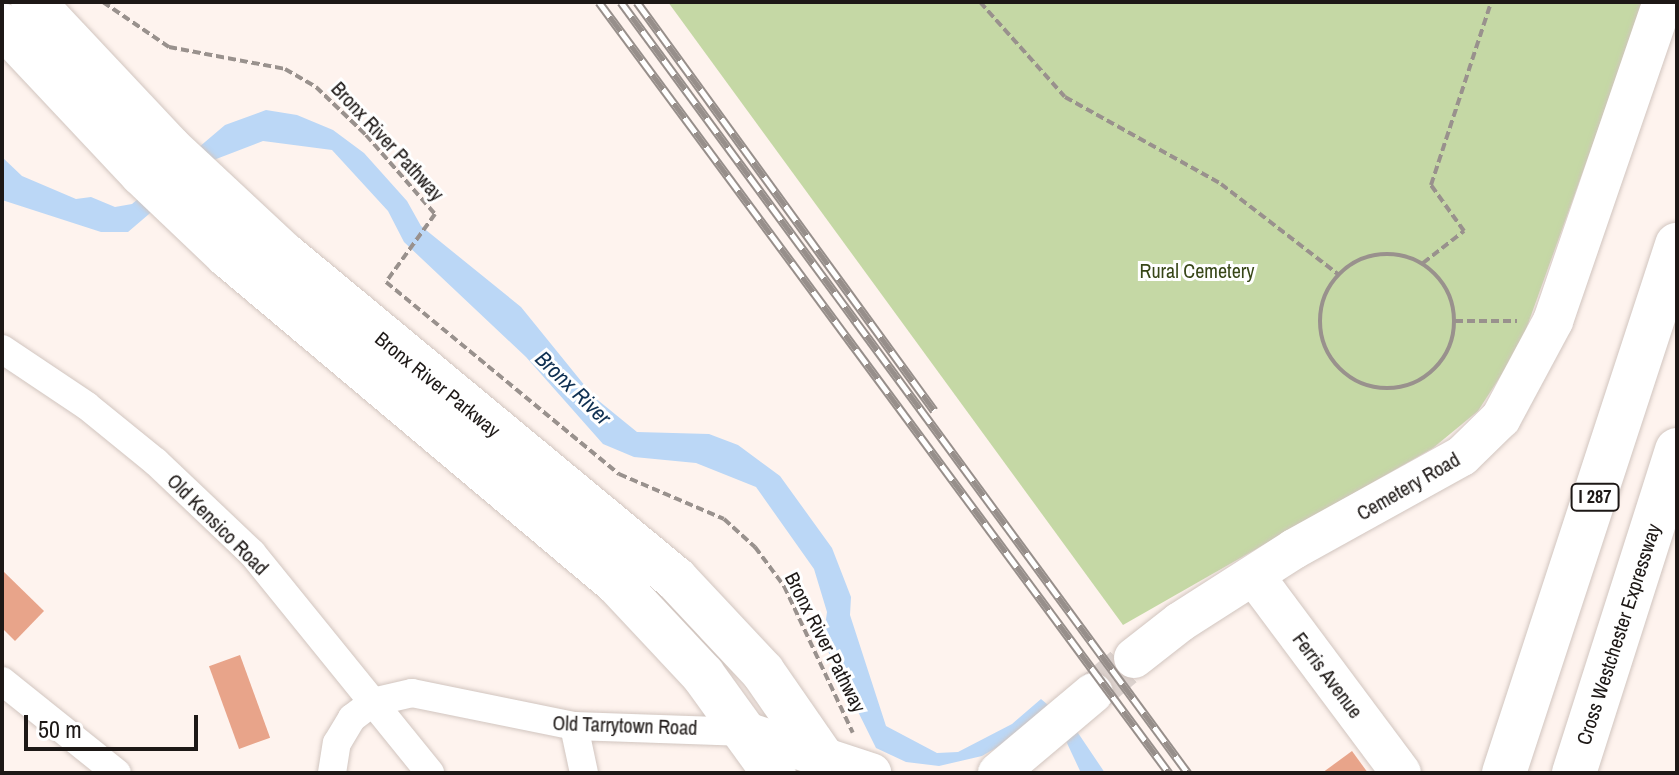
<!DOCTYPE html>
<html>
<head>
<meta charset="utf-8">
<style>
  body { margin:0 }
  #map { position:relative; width:1679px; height:775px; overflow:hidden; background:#fef3ee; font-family:"Archivo Narrow",sans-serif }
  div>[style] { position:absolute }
  .green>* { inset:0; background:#c5d8a5 }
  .water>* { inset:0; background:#bbd7f6 }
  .building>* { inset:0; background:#e8a48a; transform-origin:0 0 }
  .secondary-tunnel>* { height:40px; margin-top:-20px; transform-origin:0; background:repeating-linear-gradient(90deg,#dcd2ce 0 40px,transparent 0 60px) }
  .path>* { height:4px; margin-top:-2px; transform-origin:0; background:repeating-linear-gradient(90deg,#99918d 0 8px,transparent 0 12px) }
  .path>.ring { margin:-2px; padding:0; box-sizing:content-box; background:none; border:4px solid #99918d; border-radius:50% }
  .roads { filter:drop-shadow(0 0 2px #d1c5bf) drop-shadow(0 0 2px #d1c5bf) }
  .street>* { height:28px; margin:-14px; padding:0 14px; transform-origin:14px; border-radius:14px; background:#fff }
  .secondary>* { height:40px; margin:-20px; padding:0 20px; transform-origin:20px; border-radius:20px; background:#fff }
  .highway>* { height:44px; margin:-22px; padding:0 22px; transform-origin:22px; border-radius:22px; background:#fff }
  .rail>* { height:9px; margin-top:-4.5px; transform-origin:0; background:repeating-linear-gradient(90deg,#fff 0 18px,#978f8b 0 36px); box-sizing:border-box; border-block:2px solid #978f8b }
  span { translate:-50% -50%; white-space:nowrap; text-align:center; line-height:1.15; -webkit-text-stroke:6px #fff; paint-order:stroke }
  .shield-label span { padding:2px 6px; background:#fff; border:2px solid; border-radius:6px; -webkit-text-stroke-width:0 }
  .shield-label { font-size:18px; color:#1d1816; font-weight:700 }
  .street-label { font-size:20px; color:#1d1816 }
  .park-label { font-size:20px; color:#374617 }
  .water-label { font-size:22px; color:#0f3052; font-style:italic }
  .frame { position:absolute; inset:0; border:4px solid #1d1816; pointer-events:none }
  .scale { position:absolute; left:24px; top:715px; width:174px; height:36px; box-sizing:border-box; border:4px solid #1d1816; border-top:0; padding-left:10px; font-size:24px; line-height:28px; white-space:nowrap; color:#1d1816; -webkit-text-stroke:6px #fff; paint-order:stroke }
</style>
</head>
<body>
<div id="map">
  <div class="green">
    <i style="clip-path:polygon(668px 2px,1644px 2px,1520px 346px,1478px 411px,1433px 448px,1123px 625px)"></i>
  </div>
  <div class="water">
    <i style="clip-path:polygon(266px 110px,297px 115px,333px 130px,364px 153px,407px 201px,421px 226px,521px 307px,594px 397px,637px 432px,709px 434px,738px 445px,780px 476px,832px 548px,851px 597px,850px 615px,886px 726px,937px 753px,958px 752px,1012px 724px,1041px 699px,1074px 727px,1105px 773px,1081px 773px,1066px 741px,1039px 723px,982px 756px,939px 766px,906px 762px,876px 748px,823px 641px,827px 612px,814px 569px,756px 487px,696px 463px,634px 457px,603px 444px,526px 357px,404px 242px,388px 211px,332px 150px,263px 141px,211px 161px,128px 232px,101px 232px,2px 200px,2px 157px,22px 176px,76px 199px,91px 197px,115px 207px,132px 204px,225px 125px)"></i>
  </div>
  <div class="building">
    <i style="clip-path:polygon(2px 570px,44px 611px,15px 641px,2px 628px)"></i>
    <i style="left:240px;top:655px;width:88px;height:33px;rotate:70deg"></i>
    <i style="clip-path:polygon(1352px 751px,1368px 773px,1322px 773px)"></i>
  </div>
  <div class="secondary-tunnel">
    <i style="left:1093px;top:693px;width:54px;rotate:-40.5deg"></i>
  </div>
  <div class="path">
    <i style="left:103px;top:2px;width:80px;rotate:34.3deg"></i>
    <i style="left:169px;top:47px;width:118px;rotate:10.7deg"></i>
    <i style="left:285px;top:69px;width:36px;rotate:30deg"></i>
    <i style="left:316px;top:87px;width:69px;rotate:43.8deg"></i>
    <i style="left:366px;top:135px;width:105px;rotate:48.9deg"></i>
    <i style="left:435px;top:214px;width:84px;rotate:125.8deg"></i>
    <i style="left:386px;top:282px;width:302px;rotate:39.5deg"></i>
    <i style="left:619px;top:474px;width:114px;rotate:23.2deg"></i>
    <i style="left:724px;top:519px;width:42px;rotate:42.1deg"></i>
    <i style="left:755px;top:547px;width:49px;rotate:53.4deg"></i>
    <i style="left:784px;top:586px;width:162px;rotate:64.9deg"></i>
    <i style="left:980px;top:2px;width:127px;rotate:48.2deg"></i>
    <i style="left:1065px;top:97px;width:179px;rotate:29.1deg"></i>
    <i style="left:1221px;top:184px;width:148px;rotate:37.6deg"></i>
    <i class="ring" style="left:1320px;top:254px;width:130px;height:130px"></i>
    <i style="left:1423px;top:263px;width:52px;rotate:-38deg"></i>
    <i style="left:1464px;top:231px;width:57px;rotate:-125.7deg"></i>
    <i style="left:1431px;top:185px;width:193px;rotate:-71.8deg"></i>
    <i style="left:1455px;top:321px;width:62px"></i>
  </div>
  <div class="roads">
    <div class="street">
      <i style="left:2px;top:349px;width:102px;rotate:33.8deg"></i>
      <i style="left:87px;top:406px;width:89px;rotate:39.1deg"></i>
      <i style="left:156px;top:462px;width:132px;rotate:43.5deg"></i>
      <i style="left:252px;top:553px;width:283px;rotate:51deg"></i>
      <i style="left:2px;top:681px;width:147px;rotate:38.7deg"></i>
      <i style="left:574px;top:726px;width:48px;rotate:78deg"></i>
      <i style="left:332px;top:773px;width:30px;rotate:-81deg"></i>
      <i style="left:337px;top:743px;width:29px;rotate:-59deg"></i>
      <i style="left:352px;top:718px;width:26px;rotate:-37deg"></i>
      <i style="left:373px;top:702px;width:40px;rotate:-13deg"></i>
      <i style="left:412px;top:693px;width:165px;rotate:11.5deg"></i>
      <i style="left:574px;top:726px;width:172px;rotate:2deg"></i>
    </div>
    <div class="secondary">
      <i style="left:1255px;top:577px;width:244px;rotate:53.3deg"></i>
      <i style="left:1134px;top:658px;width:58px;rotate:-38deg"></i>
      <i style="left:1180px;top:622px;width:135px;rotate:-32.6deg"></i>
      <i style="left:1294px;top:549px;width:192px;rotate:-29deg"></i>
      <i style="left:1462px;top:456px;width:54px;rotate:-44.3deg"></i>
      <i style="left:1501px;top:418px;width:110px;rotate:-61.8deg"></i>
      <i style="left:1553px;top:321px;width:337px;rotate:-71deg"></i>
      <i style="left:746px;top:732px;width:132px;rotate:18.2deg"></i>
      <i style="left:998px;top:773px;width:124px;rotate:-40.1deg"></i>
    </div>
    <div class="highway">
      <i style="left:33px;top:2px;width:199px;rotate:46.8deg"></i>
      <i style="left:169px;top:147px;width:158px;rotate:43deg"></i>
      <i style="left:285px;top:255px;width:508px;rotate:39.65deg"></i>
      <i style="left:676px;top:579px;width:127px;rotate:46.9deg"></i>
      <i style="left:763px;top:672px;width:123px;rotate:55.3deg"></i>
      <i style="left:2px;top:25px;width:204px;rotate:46.8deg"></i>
      <i style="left:142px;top:174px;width:117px;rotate:43.6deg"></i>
      <i style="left:227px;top:255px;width:510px;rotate:40.06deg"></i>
      <i style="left:617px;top:583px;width:126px;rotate:46.9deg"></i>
      <i style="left:703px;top:675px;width:121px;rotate:54.1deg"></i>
      <i style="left:1504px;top:773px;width:556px;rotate:-71.86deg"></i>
      <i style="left:1574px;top:773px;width:339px;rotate:-72.3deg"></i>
    </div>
  </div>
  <div class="rail">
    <i style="left:599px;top:2px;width:959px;rotate:53.52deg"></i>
    <i style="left:621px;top:2px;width:957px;rotate:53.67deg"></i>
    <i style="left:637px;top:2px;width:505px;rotate:53.95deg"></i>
  </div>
  <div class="shield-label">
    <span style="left:1595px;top:497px">I 287</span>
  </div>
  <div class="street-label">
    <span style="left:388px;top:141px;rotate:47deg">Bronx River Pathway</span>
    <span style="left:438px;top:384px;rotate:39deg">Bronx River Parkway</span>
    <span style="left:1408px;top:486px;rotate:-30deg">Cemetery Road</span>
    <span style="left:218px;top:524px;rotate:45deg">Old Kensico Road</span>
    <span style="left:1618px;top:634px;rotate:-72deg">Cross Westchester Expressway</span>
    <span style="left:826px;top:642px;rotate:63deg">Bronx River Pathway</span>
    <span style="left:1328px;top:675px;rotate:53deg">Ferris Avenue</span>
    <span style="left:625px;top:725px;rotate:2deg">Old Tarrytown Road</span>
  </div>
  <div class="park-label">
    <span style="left:1197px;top:270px">Rural Cemetery</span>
  </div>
  <div class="water-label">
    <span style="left:573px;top:388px;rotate:44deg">Bronx River</span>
  </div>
  <div class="frame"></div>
  <div class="scale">50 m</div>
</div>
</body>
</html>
